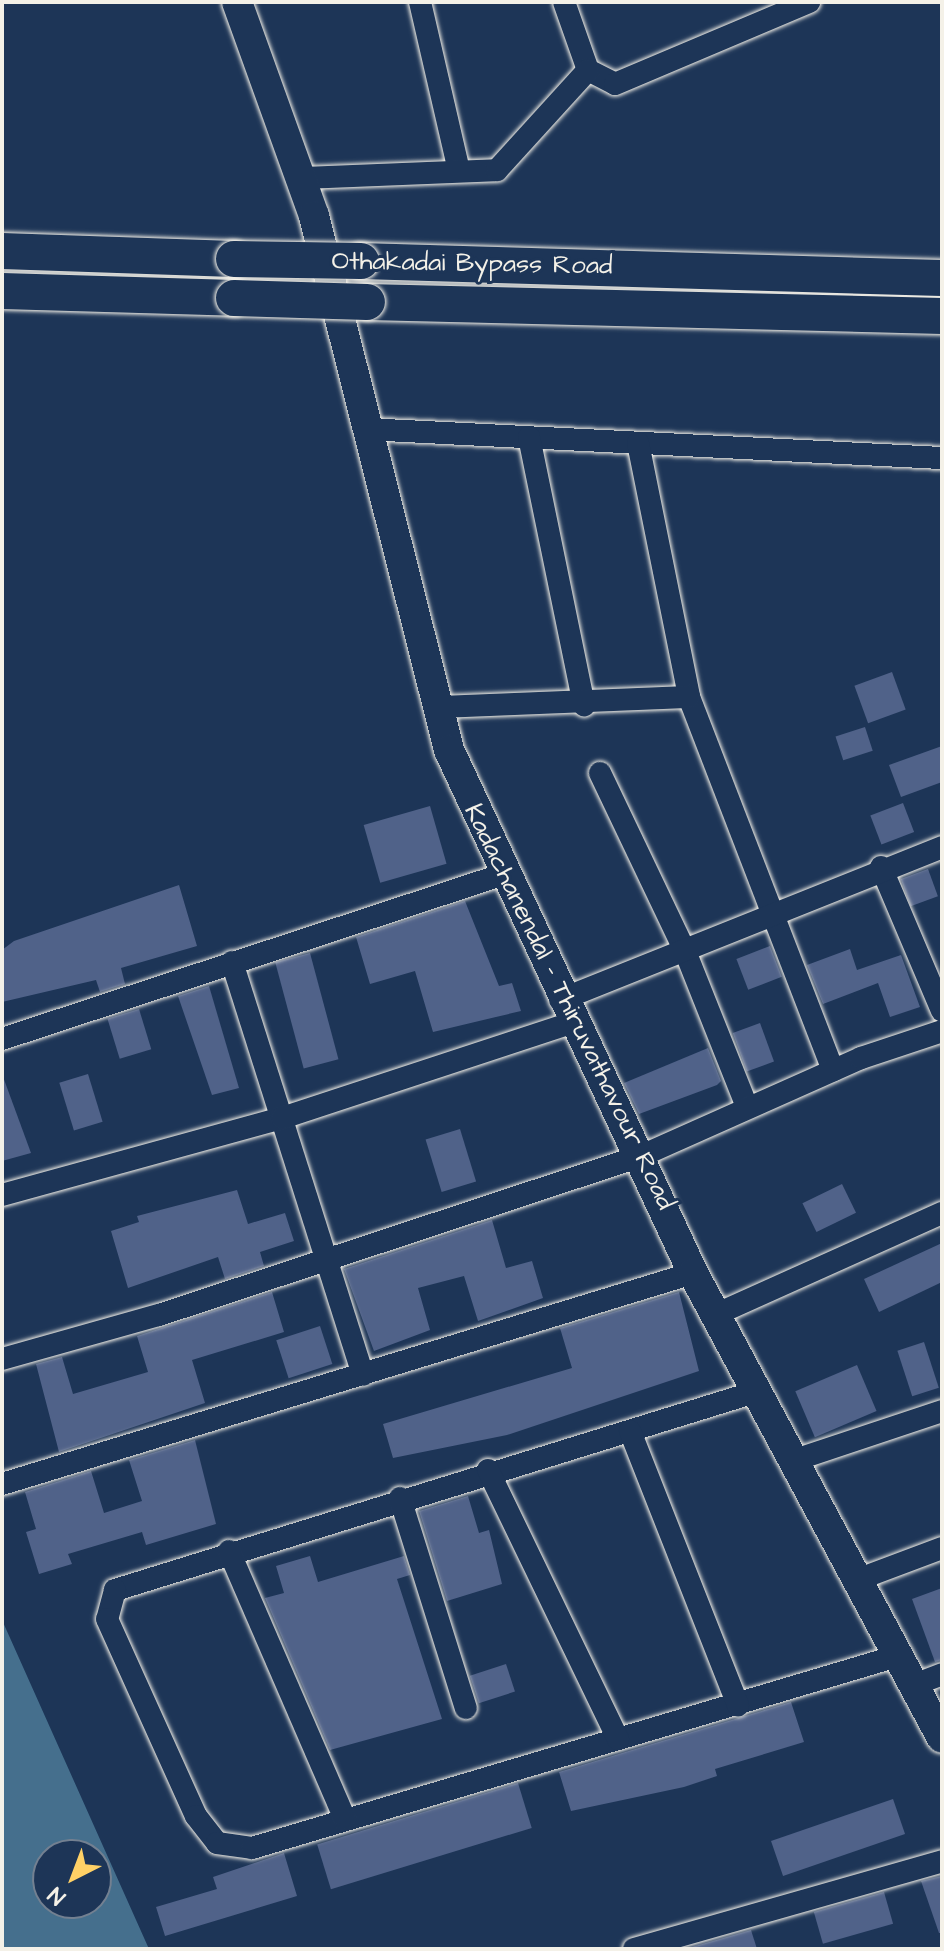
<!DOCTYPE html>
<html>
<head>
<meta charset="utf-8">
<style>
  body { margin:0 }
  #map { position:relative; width:944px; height:1951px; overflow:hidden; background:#1d3557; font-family:"Architects Daughter",sans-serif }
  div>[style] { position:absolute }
  .water>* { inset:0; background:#456f8d }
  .building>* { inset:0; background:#506289; transform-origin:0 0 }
  .roads { filter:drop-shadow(0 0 2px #f4f1e8) drop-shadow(0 0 2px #f4f1e8) }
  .minor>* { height:22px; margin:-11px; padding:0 11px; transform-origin:11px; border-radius:11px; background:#1d3557 }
  .secondary>* { height:30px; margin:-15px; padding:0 15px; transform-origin:15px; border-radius:15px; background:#1d3557 }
  .trunk>* { height:36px; margin:-18px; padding:0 18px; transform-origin:18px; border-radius:18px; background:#1d3557 }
  .bridges { filter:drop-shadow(0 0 2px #f4f1e8) drop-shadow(0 0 2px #f4f1e8) }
  .trunk-bridge>* { height:36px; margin:-18px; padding:0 18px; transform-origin:18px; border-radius:18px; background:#1d3557 }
  span { translate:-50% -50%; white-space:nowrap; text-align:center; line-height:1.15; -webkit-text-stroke:6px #1d3557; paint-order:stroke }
  .street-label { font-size:26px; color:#f4f1e8 }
  .frame { position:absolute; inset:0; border:4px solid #f4f1e8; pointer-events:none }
  .north { position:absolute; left:32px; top:1839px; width:80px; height:80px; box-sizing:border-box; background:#1d3557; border:2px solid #738091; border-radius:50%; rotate:222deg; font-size:22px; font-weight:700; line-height:32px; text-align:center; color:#f4f1e8 }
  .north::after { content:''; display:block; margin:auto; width:28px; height:36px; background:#ffd166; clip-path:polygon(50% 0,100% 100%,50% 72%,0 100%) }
</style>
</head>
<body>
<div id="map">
  <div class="water">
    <i style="clip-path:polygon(evenodd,2px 1620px,149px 1949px,2px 1949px,2px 1620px,48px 1855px,96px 1855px,96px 1903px,48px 1903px,48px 1855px)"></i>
  </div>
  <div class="building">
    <i style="left:892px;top:672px;width:40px;height:40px;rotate:70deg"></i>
    <i style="left:865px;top:727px;width:25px;height:31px;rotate:72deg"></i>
    <i style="clip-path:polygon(942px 746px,942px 782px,901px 797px,889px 765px)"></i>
    <i style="left:903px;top:803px;width:31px;height:35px;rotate:69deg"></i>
    <i style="left:430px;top:806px;width:60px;height:69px;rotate:74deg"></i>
    <i style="left:928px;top:869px;width:29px;height:29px;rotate:70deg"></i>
    <i style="clip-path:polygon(179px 885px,197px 946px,121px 968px,125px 984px,100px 992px,96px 980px,2px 1002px,2px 950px,14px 941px)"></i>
    <i style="clip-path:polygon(465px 901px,499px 986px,512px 983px,521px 1011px,433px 1032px,415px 971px,370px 984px,356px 937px)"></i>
    <i style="left:770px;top:946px;width:33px;height:36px;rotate:69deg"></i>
    <i style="clip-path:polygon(850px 949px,857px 970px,901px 955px,920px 1007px,890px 1017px,878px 983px,823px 1004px,807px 965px)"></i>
    <i style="left:310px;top:953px;width:110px;height:36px;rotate:75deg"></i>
    <i style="clip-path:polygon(209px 986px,239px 1088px,212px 1095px,178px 996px)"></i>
    <i style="left:139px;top:1009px;width:42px;height:33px;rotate:73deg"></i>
    <i style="left:760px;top:1023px;width:41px;height:29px;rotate:70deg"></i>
    <i style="clip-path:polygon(708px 1048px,721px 1081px,717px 1085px,639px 1114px,624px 1083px)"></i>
    <i style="clip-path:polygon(2px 1074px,31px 1153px,2px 1161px)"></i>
    <i style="left:88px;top:1074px;width:50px;height:30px;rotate:73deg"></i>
    <i style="left:460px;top:1129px;width:55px;height:36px;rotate:73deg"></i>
    <i style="left:842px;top:1184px;width:32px;height:44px;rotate:64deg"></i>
    <i style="clip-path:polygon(237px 1190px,248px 1224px,285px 1213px,294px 1241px,260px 1252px,264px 1266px,225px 1279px,218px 1257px,128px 1288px,111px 1231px,139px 1222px,137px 1216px)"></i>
    <i style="clip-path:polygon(492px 1220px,506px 1268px,532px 1261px,543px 1298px,478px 1321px,464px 1276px,418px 1288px,430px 1330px,374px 1351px,344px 1269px)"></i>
    <i style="clip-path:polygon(942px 1243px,942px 1282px,879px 1312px,864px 1279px)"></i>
    <i style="clip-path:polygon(272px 1292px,284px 1332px,192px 1360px,205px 1403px,59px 1452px,36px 1364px,62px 1357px,73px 1394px,148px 1372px,137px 1336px)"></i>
    <i style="clip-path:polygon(679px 1292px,699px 1371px,507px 1435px,393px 1458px,383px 1424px,572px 1368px,560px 1328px)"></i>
    <i style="left:320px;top:1326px;width:40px;height:46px;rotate:72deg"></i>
    <i style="left:924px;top:1342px;width:48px;height:28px;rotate:72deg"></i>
    <i style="left:857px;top:1365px;width:50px;height:67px;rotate:67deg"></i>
    <i style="clip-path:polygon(195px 1440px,216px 1524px,146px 1545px,142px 1532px,68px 1554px,72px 1564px,39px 1574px,26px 1532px,36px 1529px,25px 1492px,91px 1471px,104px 1513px,142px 1501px,129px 1460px)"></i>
    <i style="clip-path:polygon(468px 1496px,479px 1533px,489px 1530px,502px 1584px,447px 1601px,419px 1511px)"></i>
    <i style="clip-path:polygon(310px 1556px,318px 1582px,404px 1556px,410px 1575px,397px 1579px,442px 1719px,330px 1750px,265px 1598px,284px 1593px,276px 1566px)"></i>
    <i style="clip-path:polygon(942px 1588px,942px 1660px,935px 1662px,912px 1599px)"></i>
    <i style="left:506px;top:1664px;width:29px;height:38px;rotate:72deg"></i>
    <i style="clip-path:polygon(791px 1702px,804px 1742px,715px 1769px,717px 1776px,684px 1787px,571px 1811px,559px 1772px)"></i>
    <i style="left:518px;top:1783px;width:47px;height:210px;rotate:73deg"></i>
    <i style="left:893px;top:1799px;width:37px;height:129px;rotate:71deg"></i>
    <i style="clip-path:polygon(284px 1853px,297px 1896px,165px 1936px,156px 1907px,217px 1889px,213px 1877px)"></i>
    <i style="clip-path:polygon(942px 1876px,942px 1933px,939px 1933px,921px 1881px)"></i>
    <i style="left:884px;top:1892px;width:33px;height:73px;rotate:74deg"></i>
    <i style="clip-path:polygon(751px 1930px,757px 1949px,685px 1949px)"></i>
  </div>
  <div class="roads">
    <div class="minor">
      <i style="left:420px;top:2px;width:173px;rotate:77deg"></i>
      <i style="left:564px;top:2px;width:72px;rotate:70.6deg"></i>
      <i style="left:588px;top:70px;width:30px;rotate:27deg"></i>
      <i style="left:615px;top:84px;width:211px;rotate:-22.9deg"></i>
      <i style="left:302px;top:178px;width:195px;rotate:-2.3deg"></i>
      <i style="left:497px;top:170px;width:135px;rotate:-47.7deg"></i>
      <i style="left:365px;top:429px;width:578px;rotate:2.88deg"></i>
      <i style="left:529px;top:437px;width:274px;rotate:78.4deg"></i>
      <i style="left:638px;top:443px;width:259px;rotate:78.6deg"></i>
      <i style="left:689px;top:697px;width:400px;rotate:68.9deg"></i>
      <i style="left:439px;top:707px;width:250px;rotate:-2.3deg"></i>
      <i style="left:600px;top:773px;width:197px;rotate:64.5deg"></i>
      <i style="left:685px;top:951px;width:168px;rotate:68.3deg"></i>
      <i style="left:881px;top:867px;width:156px;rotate:67deg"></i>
      <i style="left:232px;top:962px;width:433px;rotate:72.4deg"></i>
      <i style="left:560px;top:1000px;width:412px;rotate:-21.8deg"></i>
      <i style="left:2px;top:1039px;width:525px;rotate:-18.19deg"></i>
      <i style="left:2px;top:1195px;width:290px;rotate:-15.4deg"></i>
      <i style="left:282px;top:1118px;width:304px;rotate:-18.2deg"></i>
      <i style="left:717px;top:1314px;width:247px;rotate:-24.2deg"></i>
      <i style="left:2px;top:1359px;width:163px;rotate:-15.7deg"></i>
      <i style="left:159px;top:1315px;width:508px;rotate:-18.26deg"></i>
      <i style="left:641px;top:1156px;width:241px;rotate:-24deg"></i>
      <i style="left:861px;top:1058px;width:85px;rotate:-18.4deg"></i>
      <i style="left:755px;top:1392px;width:670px;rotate:162.81deg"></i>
      <i style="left:115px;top:1590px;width:30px;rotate:105deg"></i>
      <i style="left:107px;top:1619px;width:216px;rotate:65.7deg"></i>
      <i style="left:196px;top:1816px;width:34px;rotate:52deg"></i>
      <i style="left:217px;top:1843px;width:35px;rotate:8deg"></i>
      <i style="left:252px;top:1848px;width:670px;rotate:-16.57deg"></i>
      <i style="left:630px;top:1431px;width:295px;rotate:68.5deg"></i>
      <i style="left:792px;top:1461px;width:158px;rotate:-18.4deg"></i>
      <i style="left:488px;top:1470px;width:299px;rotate:64.2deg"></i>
      <i style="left:2px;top:1484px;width:722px;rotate:-16.98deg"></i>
      <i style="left:400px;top:1498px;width:220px;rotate:72.6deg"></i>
      <i style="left:229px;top:1551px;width:292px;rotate:66.6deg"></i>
      <i style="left:854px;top:1581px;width:94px;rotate:-20.6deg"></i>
      <i style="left:914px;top:1685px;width:30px;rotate:-21deg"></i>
      <i style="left:634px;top:1949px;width:320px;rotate:-15.9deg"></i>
    </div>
    <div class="secondary">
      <i style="left:237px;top:2px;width:227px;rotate:70.2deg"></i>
      <i style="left:314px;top:216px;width:551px;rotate:75.81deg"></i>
      <i style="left:449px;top:750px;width:577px;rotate:64.99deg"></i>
      <i style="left:693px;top:1273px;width:527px;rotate:61.83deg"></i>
    </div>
    <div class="trunk">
      <i style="left:2px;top:251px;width:232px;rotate:2deg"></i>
      <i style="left:361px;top:261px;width:581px;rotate:1.68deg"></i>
      <i style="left:2px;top:291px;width:232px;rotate:1.7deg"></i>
      <i style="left:367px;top:302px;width:575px;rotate:1.39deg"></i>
    </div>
  </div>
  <div class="bridges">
    <div class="trunk-bridge">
      <i style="left:234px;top:259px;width:127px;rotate:0.9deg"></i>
      <i style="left:234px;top:298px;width:133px;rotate:1.7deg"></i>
    </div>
  </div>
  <div class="street-label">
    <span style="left:472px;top:264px;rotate:1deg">Othakadai Bypass Road</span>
    <span style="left:569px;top:1007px;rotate:64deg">Kadachanendal - Thiruvathavour Road</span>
  </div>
  <div class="frame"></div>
  <div class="north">N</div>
</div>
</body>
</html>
